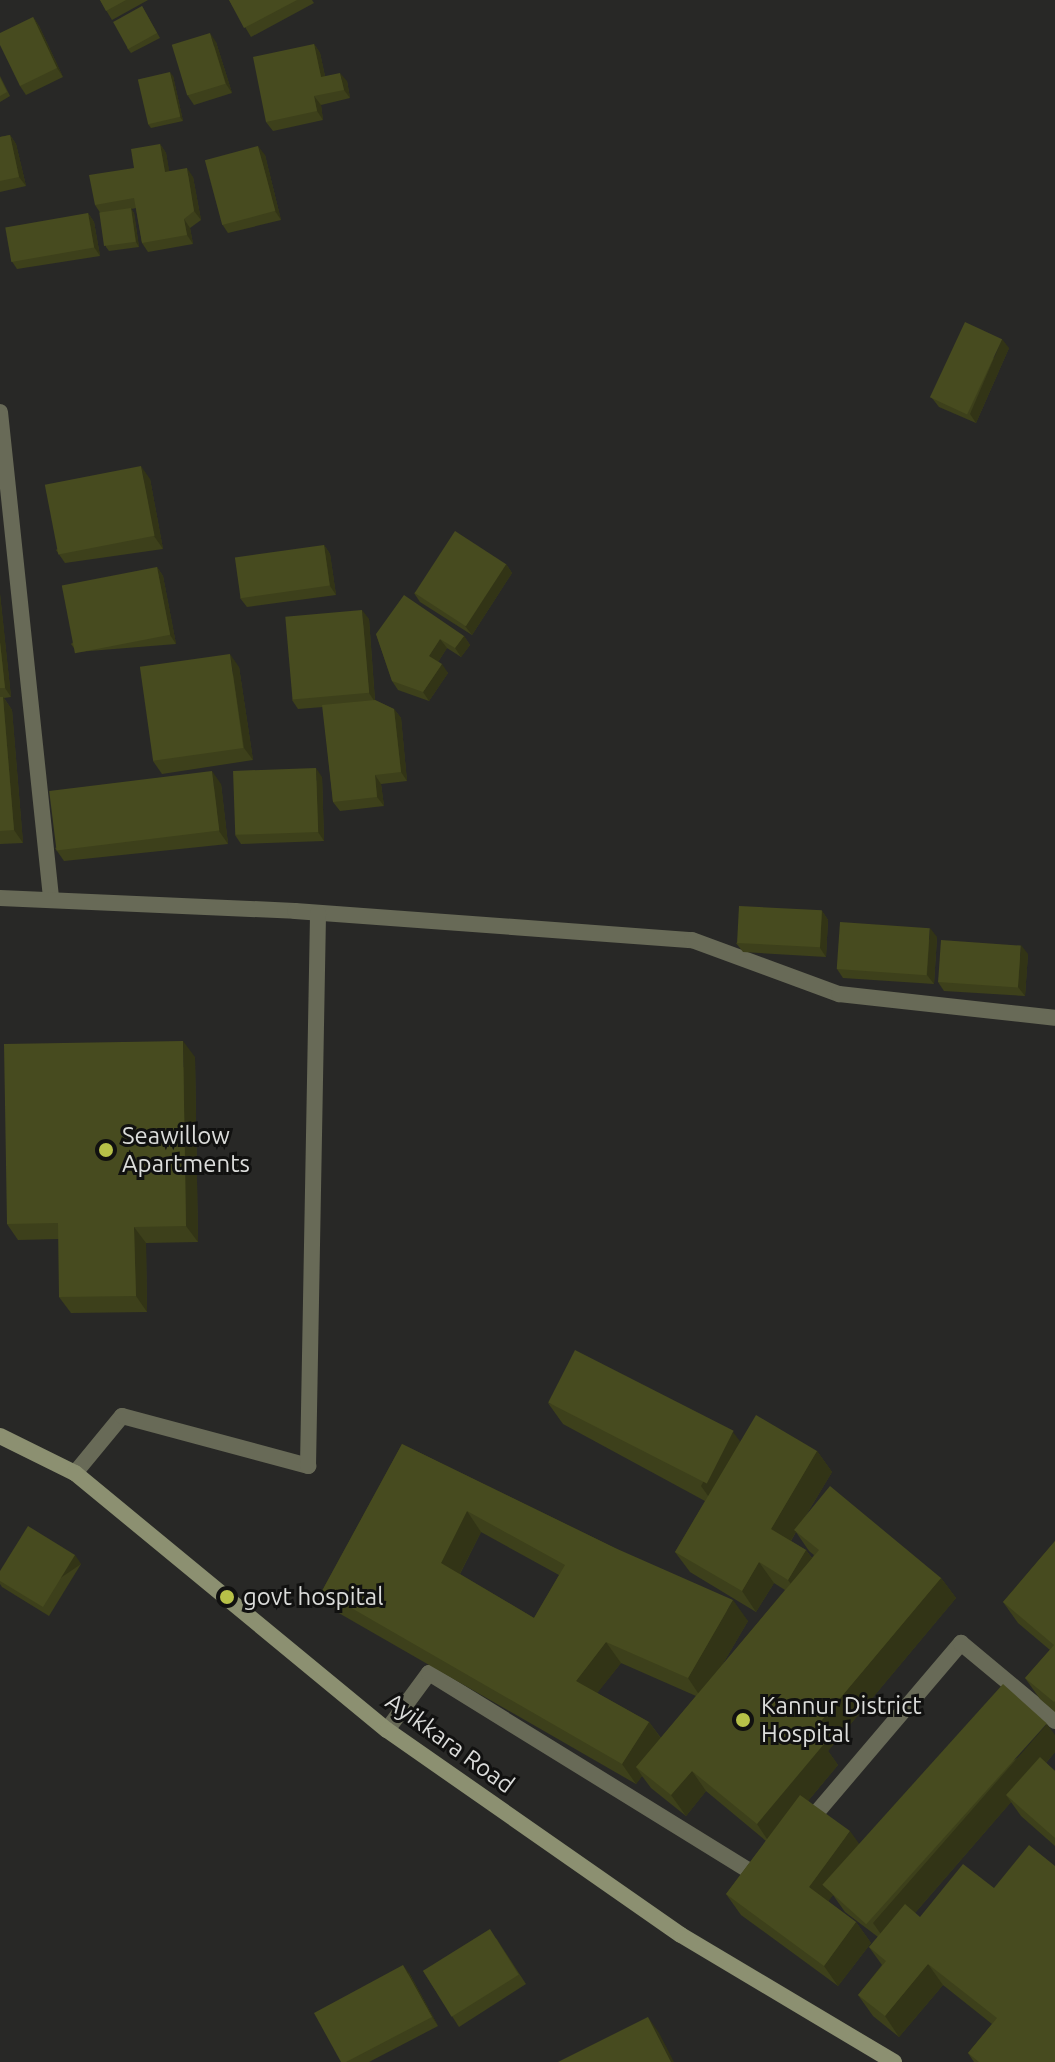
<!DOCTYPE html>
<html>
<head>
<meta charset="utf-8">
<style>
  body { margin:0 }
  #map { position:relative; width:1055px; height:2062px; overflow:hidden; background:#282826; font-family:Ubuntu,sans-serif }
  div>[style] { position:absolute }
  .minor>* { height:16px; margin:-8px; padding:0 8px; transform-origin:8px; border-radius:8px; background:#686a57 }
  .secondary>* { height:16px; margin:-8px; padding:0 8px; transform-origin:8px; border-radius:8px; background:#8c9071 }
  .wall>* { inset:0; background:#3d401b }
  .shaded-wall>* { inset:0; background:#323416; transform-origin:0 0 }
  .building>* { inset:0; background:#474b1f; transform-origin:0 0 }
  .dots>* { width:22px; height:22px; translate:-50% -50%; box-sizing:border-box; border:4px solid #111110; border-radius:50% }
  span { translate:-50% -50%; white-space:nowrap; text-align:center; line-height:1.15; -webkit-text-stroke:6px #111110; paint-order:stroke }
  .poi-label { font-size:24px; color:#dbdcda }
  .left { translate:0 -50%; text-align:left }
  .street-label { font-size:24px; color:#dbdcda }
</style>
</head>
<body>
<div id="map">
  <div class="minor">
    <i style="left:0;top:412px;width:489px;rotate:84deg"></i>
    <i style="left:0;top:898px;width:295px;rotate:2.5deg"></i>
    <i style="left:295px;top:911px;width:398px;rotate:4.2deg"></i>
    <i style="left:692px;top:940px;width:157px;rotate:20.2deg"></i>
    <i style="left:839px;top:994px;width:217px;rotate:6.3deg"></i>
    <i style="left:75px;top:1473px;width:74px;rotate:-50.5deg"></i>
    <i style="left:122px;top:1416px;width:193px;rotate:15deg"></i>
    <i style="left:308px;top:1466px;width:553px;rotate:-88.96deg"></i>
    <i style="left:387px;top:1730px;width:71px;rotate:-53.6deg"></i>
    <i style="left:429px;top:1673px;width:390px;rotate:31.7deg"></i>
    <i style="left:807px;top:1824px;width:238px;rotate:-49.6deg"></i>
    <i style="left:961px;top:1643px;width:122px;rotate:39.7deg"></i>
  </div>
  <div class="secondary">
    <i style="left:0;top:1436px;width:84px;rotate:26.3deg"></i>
    <i style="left:75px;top:1473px;width:404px;rotate:39.5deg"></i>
    <i style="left:387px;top:1730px;width:358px;rotate:34.9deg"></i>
    <i style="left:681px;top:1935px;width:248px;rotate:30.8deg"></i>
  </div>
  <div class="wall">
    <i style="clip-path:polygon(100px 0,148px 0,112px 20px)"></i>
    <i style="clip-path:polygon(229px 0,312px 0,314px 3px,251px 37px)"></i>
    <i style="clip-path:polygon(142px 6px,160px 38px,131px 53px,127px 48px)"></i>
    <i style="clip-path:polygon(33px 17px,39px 26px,63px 77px,26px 95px,20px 86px)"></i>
    <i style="clip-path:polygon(216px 42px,232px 93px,194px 105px,188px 96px)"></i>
    <i style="clip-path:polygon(314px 44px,320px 53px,325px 76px,347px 81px,350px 98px,321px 105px,323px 120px,273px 131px,266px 122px)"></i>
    <i style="clip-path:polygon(0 76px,10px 96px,0 102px)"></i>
    <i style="clip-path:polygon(173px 76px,183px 121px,151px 128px,148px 124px)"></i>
    <i style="clip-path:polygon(10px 135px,16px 144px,26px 186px,0 192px,0 137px)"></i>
    <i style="clip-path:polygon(160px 144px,166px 153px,169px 171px,193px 177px,201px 220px,190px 228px,193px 244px,148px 252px,142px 243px,136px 208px,131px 209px,134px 213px,139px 247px,109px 251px,106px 247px,101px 214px,95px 205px)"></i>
    <i style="clip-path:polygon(265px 155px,281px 220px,228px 233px,222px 224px)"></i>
    <i style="clip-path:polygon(88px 213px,94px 222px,100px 256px,17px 269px,11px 260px)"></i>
    <i style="clip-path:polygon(1009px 348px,976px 423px,939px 407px,932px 398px)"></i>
    <i style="clip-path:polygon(150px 479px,163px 549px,65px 563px,56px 550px)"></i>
    <i style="clip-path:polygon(324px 545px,330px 554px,336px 595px,247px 607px,240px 598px)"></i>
    <i style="clip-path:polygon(506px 564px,512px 573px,472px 635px,420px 602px,414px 593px)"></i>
    <i style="clip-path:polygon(157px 567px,163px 576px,176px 644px,77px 652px,71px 644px)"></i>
    <i style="clip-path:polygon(0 594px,11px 697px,4px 698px,12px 710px,23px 843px,0 844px)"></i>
    <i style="clip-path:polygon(369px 619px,375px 700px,394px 709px,401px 718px,407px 781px,381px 784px,384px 806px,340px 811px,333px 802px,323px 707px,298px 709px,292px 700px)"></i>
    <i style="clip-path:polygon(376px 634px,464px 636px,470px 645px,461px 657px,447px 648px,438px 662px,448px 673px,429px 701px,398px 690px,392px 681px)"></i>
    <i style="clip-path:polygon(239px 667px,253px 760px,162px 774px,153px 761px)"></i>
    <i style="clip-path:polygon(322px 777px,324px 841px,241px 844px,235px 835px)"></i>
    <i style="clip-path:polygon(221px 784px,228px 844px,64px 861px,55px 848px)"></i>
    <i style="clip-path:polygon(822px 911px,828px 920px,826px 957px,743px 952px,736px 943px)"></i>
    <i style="clip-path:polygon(937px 937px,934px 984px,843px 978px,837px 969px)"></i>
    <i style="clip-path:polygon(1028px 954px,1025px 996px,944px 991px,938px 982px)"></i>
    <i style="clip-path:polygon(195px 1057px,198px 1242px,146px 1243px,147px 1312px,71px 1313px,59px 1297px,59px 1239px,18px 1240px,7px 1224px)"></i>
    <i style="clip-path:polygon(evenodd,548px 1403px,741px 1442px,817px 1451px,832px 1472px,805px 1517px,941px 1578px,956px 1598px,828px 1751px,838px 1765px,808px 1801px,864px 1851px,1055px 1735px,1055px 1752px,1046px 1763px,1055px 1771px,1055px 1846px,1021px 1816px,1011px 1802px,915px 1913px,1055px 2062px,974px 2062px,968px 2053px,992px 2024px,943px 1985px,899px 2037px,873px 2016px,858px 1995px,882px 1965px,869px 1947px,878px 1937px,845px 1912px,833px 1895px,828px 1901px,856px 1922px,871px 1943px,838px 1986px,741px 1915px,726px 1894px,766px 1841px,706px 1791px,686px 1816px,651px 1788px,642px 1776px,636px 1784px,337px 1612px,322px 1591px,402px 1444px,615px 1548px,748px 1621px,721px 1667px,785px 1590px,774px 1583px,756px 1612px,690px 1572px,675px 1552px,705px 1501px,563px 1424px,548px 1403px,481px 1532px,559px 1575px,534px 1618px,460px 1574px,481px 1532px,548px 1403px,796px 1532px,809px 1551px,814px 1555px,812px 1558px,806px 1550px,791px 1541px,796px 1532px,548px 1403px,621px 1663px,696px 1696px,661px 1738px,649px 1722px,597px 1693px,621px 1663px)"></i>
    <i style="clip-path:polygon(1055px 1541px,1055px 1712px,1040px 1699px,1025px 1678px,1050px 1650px,1018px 1623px,1003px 1602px)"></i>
    <i style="clip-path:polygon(81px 1564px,49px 1616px,2px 1587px,0 1584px,0 1571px)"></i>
    <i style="clip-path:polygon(496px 1938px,526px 1984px,459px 2027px,423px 1971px)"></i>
    <i style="clip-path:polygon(409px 1973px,438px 2026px,369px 2062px,341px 2062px)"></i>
  </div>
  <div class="shaded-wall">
    <i style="clip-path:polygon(33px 17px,39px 26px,63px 77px,57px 68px)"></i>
    <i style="clip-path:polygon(210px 33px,216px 42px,232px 93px,226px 84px)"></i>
    <i style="clip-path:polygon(314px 44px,320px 53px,327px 86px,321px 77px)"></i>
    <i style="clip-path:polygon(170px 72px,173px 76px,183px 121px,180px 117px)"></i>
    <i style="clip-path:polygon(340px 73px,347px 81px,350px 98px,344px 90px)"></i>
    <i style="clip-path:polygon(314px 96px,321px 105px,323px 120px,317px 111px)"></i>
    <i style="clip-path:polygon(10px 135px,16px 144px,26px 186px,19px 177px)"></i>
    <i style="clip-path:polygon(160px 144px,166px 153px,171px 181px,165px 172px)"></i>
    <i style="clip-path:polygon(258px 146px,265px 155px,281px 220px,275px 211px)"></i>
    <i style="clip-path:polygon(187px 168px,193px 177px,201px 220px,194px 211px)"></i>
    <i style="clip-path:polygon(131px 208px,134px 213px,139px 247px,136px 242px)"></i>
    <i style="clip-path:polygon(88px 213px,94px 222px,100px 256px,94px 247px)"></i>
    <i style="clip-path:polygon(184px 219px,190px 228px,193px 244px,187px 235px)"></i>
    <i style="clip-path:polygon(1002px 339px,1009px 348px,976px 423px,970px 414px)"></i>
    <i style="clip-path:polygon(141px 466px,150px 479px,163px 549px,154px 536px)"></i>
    <i style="clip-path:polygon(324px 545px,330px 554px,336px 595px,330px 586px)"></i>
    <i style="clip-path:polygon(506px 564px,512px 573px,472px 635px,465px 626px)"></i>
    <i style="clip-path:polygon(157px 567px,163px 576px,176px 644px,170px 635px)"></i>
    <i style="clip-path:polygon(0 594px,11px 697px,5px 688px,0 642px)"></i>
    <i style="clip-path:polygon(362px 610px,369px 619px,375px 702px,369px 693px)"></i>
    <i style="clip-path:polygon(464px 636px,470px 645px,461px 657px,455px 648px)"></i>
    <i style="clip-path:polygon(440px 639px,447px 648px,436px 665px,429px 656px)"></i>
    <i style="clip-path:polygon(230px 654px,239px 667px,253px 760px,244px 748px)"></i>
    <i style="clip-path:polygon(442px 664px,448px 673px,429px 701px,423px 692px)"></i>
    <i style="clip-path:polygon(3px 697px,12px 710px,23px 843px,14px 830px)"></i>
    <i style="clip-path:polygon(394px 709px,401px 718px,407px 781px,401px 772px)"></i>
    <i style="clip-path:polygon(316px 768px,322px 777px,324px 841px,318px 832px)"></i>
    <i style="clip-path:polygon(212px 771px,221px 784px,228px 844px,219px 831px)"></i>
    <i style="clip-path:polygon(375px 775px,381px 784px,384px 806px,377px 797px)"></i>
    <i style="clip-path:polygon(822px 911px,828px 920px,826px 957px,820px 948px)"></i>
    <i style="clip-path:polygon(930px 928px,937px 937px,934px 984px,927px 975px)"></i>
    <i style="clip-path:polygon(1021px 945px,1028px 954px,1025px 996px,1018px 987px)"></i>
    <i style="clip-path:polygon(183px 1041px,195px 1057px,198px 1242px,186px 1226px)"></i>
    <i style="clip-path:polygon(134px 1227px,146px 1243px,147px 1312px,136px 1296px)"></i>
    <i style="clip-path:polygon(733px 1432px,748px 1452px,716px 1507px,701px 1486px)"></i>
    <i style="clip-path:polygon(817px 1451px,832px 1472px,785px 1550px,771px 1529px)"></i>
    <i style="clip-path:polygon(467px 1511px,481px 1532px,455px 1583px,441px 1563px)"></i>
    <i style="clip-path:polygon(806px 1550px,821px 1571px,803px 1600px,788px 1580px)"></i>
    <i style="left:75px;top:1555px;width:11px;height:61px;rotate:56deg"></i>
    <i style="clip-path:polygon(759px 1562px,774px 1583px,756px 1612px,742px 1591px)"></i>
    <i style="clip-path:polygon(941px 1578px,956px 1598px,828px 1751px,838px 1765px,771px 1845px,757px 1824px,811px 1733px)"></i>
    <i style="clip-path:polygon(733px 1600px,748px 1621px,702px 1699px,688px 1678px)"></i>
    <i style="clip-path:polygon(606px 1642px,621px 1663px,590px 1702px,576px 1681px)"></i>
    <i style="clip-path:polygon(649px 1722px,664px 1743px,636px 1767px,642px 1776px,636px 1784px,622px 1764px)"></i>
    <i style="clip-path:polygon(1047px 1724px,1055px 1735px,1055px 1752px,1013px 1801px,1006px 1795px,1011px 1802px,888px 1944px,873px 1923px)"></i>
    <i style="clip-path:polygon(692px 1771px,706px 1791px,686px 1816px,671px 1795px)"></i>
    <i style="clip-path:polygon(850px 1831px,865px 1852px,830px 1891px,833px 1895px,823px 1908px,809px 1887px)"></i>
    <i style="clip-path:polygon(856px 1922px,871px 1943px,838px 1986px,824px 1966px)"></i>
    <i style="clip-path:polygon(928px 1964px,943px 1985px,899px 2037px,885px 2016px)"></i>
    <i style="clip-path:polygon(403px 1965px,409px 1973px,438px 2026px,432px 2017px)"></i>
    <i style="clip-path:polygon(648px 2017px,659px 2033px,674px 2062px,671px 2062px)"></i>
  </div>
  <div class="building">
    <i style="clip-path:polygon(100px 0,126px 0,106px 11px)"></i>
    <i style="clip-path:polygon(229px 0,297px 0,244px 28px)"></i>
    <i style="left:142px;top:6px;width:31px;height:33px;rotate:61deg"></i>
    <i style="clip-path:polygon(33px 17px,57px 68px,20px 86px,0 45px,0 33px)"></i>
    <i style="left:210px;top:33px;width:53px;height:40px;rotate:73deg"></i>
    <i style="clip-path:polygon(314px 44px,321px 77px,340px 73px,344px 90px,314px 96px,317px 111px,266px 122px,253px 57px)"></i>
    <i style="left:170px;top:72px;width:46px;height:33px;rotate:77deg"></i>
    <i style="clip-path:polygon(0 78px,7px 92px,0 96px)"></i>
    <i style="clip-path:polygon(10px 135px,19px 177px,0 181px,0 137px)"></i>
    <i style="clip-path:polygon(160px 144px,165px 172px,187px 168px,194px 211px,184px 219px,187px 235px,142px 243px,134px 198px,95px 205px,89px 175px,134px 168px,131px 149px)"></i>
    <i style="left:258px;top:146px;width:67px;height:55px;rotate:75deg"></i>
    <i style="left:131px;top:208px;width:34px;height:32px;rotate:82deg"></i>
    <i style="left:88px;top:213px;width:35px;height:84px;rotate:80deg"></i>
    <i style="left:965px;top:322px;width:41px;height:83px;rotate:25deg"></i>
    <i style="left:141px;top:466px;width:71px;height:98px;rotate:79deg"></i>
    <i style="left:455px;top:531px;width:61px;height:74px;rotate:33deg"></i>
    <i style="left:324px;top:545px;width:41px;height:90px;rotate:82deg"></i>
    <i style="left:157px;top:567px;width:69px;height:97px;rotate:79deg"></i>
    <i style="clip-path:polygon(404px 595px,464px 636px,455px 648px,440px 639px,429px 656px,442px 664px,423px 692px,392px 681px,376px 634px)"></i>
    <i style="left:362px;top:610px;width:83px;height:77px;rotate:85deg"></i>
    <i style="clip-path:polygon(0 642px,5px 688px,0 688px)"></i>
    <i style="left:230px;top:654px;width:95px;height:91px;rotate:82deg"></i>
    <i style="clip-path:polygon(0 697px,3px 697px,14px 830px,0 831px)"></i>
    <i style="clip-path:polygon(375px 700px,394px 709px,401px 772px,375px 775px,377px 797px,333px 802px,322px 705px)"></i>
    <i style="left:316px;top:768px;width:64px;height:83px;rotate:88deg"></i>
    <i style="left:212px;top:771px;width:60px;height:164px;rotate:83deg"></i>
    <i style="left:739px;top:906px;width:83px;height:37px;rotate:3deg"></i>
    <i style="left:840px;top:922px;width:90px;height:47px;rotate:4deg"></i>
    <i style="left:941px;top:940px;width:80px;height:42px;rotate:4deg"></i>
    <i style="clip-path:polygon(183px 1041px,186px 1226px,134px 1227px,136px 1296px,59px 1297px,58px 1223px,7px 1224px,4px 1044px)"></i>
    <i style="left:575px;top:1350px;width:178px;height:59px;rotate:27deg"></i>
    <i style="clip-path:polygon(756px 1415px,817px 1451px,771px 1529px,806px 1550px,788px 1580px,759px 1562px,742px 1591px,675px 1552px)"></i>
    <i style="clip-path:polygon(evenodd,402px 1444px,615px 1548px,733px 1600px,688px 1678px,606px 1642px,576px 1681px,649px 1722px,622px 1764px,322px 1591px,402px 1444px,467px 1511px,565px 1565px,534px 1618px,441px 1563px,467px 1511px)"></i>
    <i style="clip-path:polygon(830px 1486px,941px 1578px,811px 1733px,824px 1744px,757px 1824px,692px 1771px,671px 1795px,636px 1767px,819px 1550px,794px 1530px)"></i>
    <i style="clip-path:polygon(28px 1526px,75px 1555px,43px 1607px,0 1581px,0 1571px)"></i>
    <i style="clip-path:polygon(1055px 1541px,1055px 1701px,1054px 1702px,1025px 1678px,1054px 1645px,1003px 1602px)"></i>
    <i style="left:1003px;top:1684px;width:59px;height:270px;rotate:42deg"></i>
    <i style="clip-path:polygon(1040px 1757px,1055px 1771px,1055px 1838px,1006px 1795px)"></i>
    <i style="clip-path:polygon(800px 1795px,850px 1831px,809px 1887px,856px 1922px,824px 1966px,726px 1894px)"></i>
    <i style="clip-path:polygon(1029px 1845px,1055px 1866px,1055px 2062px,979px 2062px,968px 2053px,997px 2018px,928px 1964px,885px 2016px,858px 1995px,886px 1961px,869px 1947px,905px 1904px,920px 1917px,963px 1864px,994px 1888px)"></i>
    <i style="left:490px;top:1929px;width:54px;height:79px;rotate:58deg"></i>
    <i style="clip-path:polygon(403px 1965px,432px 2017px,346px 2062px,341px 2062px,314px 2013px)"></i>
    <i style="clip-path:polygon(648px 2017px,671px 2062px,558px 2062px)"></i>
  </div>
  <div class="dots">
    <i style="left:106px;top:1150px;background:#b7c148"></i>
    <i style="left:227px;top:1597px;background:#b7c148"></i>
    <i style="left:743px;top:1720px;background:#b7c148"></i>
  </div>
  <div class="poi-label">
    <span class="left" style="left:122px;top:1150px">Seawillow<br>Apartments</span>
    <span class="left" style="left:243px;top:1597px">govt hospital</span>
    <span class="left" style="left:761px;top:1720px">Kannur District<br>Hospital</span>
  </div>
  <div class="street-label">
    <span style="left:450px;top:1743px;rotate:36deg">Ayikkara Road</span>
  </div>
</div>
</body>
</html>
